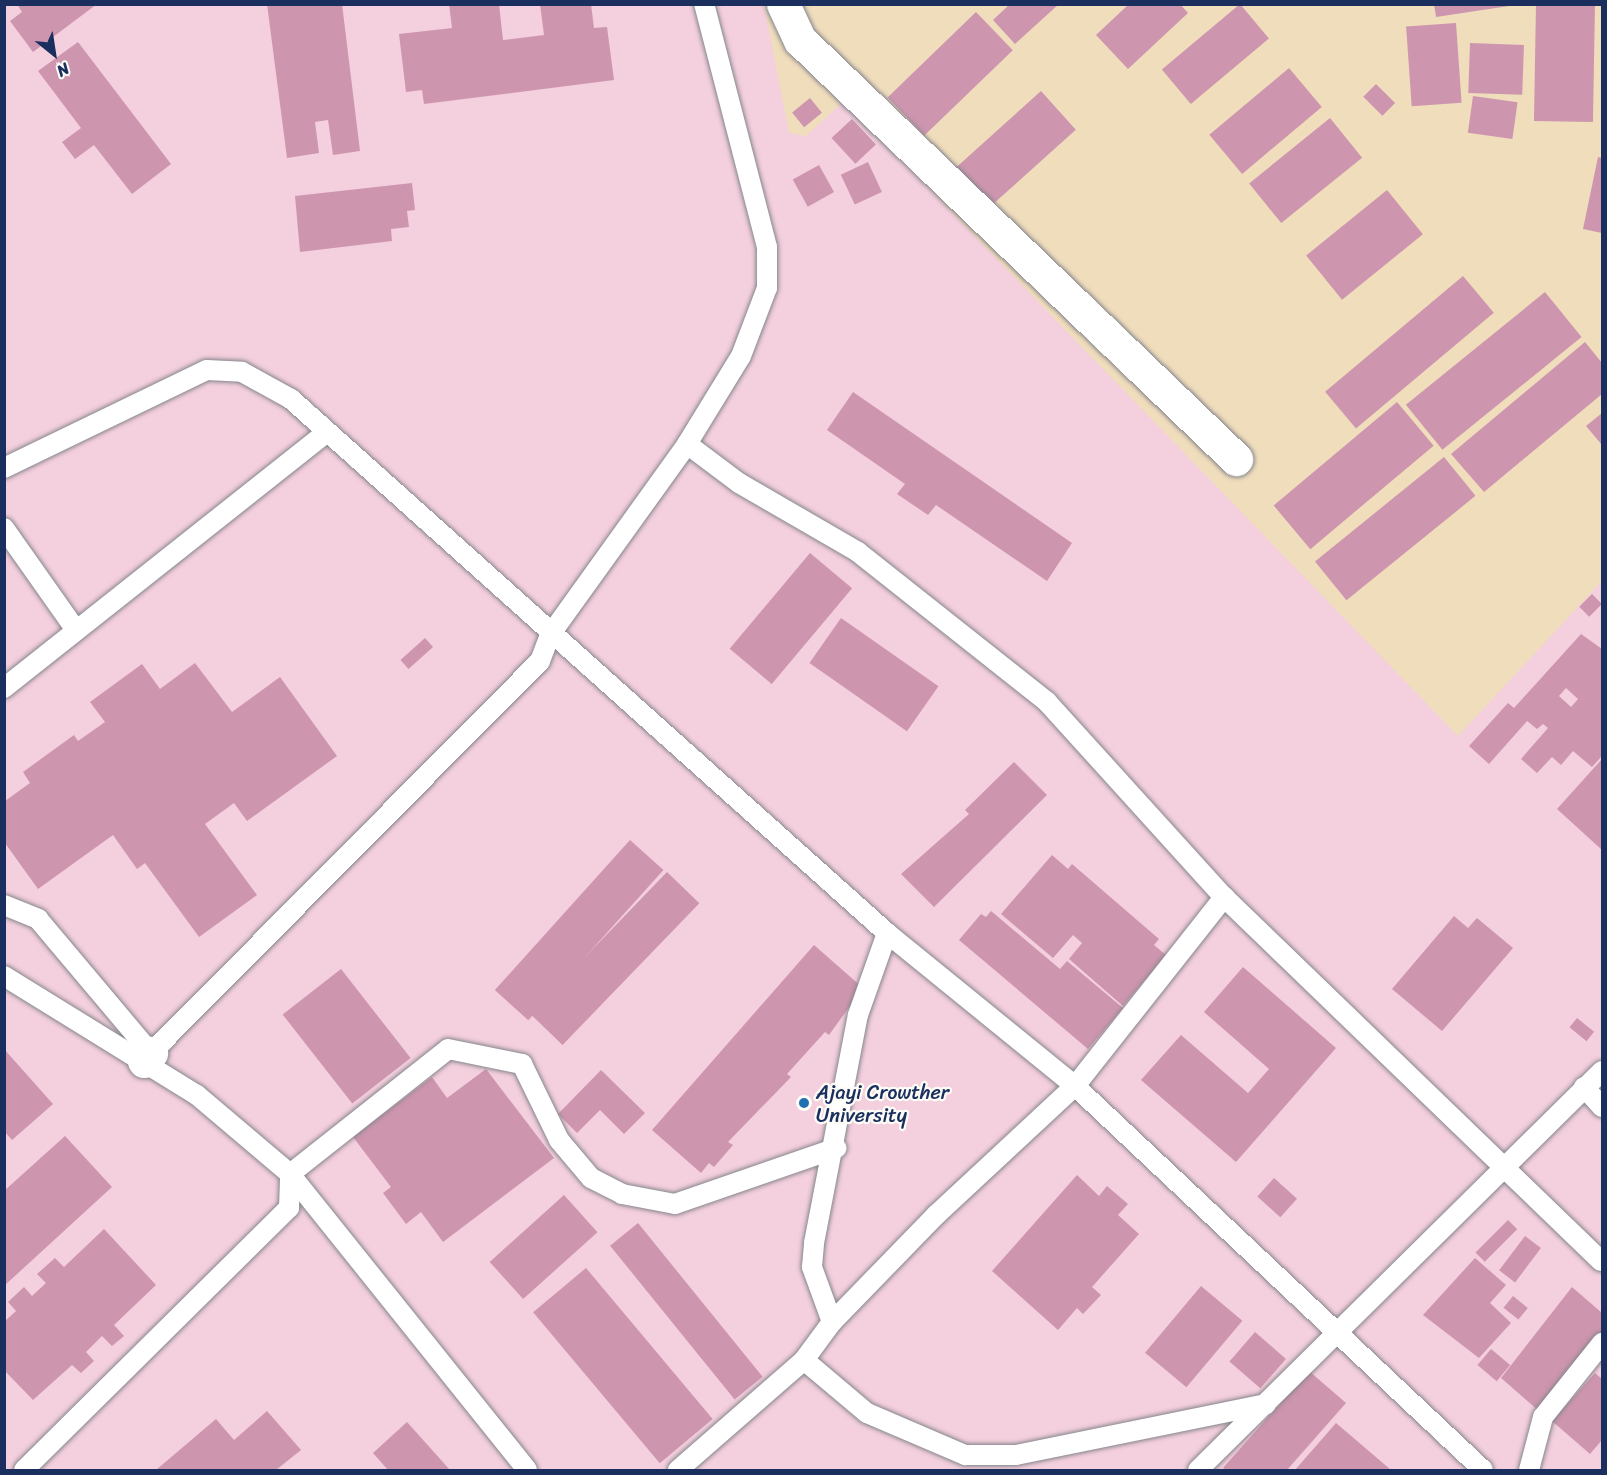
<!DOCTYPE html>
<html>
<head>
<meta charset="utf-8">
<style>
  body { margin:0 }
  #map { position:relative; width:1607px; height:1475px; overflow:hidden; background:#f0ddbc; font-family:Sriracha,sans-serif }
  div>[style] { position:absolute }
  .built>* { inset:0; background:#f4cfdd }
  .building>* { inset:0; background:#ce95af; transform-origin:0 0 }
  .roads { filter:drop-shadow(0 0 2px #86868d) drop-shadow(0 0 2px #86868d) }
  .lane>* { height:20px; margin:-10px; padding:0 10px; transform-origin:10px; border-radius:10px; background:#fff }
  .street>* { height:33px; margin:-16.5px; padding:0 16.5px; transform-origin:16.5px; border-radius:16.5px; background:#fff }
  .dots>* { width:16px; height:16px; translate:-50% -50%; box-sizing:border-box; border:3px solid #fdfcf7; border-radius:50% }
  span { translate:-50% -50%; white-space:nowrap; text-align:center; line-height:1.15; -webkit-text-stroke:4.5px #fdfcf7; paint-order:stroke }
  .poi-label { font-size:20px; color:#1b2f5e }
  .left { translate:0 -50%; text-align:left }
  .frame { position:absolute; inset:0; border:6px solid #1b2f5e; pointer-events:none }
  .north { position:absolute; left:24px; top:24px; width:60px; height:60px; -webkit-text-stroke:4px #fdfcf7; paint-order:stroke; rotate:150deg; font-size:16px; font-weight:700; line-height:24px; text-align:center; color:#1b2f5e }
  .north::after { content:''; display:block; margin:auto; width:21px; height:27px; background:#1b2f5e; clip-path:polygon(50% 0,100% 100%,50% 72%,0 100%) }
</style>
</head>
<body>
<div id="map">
  <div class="built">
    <i style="clip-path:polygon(5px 5px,764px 5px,789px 133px,806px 136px,844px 101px,1458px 736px,1602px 581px,1602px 1470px,5px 1470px)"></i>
  </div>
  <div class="building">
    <i style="clip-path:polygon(17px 4px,97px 4px,33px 52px,10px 21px,22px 12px)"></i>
    <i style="clip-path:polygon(267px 4px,342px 4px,360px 151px,333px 155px,328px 120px,315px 122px,319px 153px,287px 158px)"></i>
    <i style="clip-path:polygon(449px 4px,499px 4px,503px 40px,544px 35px,540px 4px,591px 4px,594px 28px,607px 27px,614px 80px,424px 104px,422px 90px,406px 92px,399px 34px,452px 28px)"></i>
    <i style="clip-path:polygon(1010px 4px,1059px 4px,1015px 44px,993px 20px)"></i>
    <i style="clip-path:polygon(1129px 4px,1180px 4px,1188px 13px,1128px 69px,1096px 35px)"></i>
    <i style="left:1240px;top:4px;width:45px;height:102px;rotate:50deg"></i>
    <i style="clip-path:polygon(1434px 4px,1508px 4px,1509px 6px,1436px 17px)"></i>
    <i style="left:1536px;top:4px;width:59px;height:117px;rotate:1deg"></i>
    <i style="left:976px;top:12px;width:53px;height:123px;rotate:46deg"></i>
    <i style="left:1456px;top:23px;width:80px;height:50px;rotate:86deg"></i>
    <i style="clip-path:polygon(78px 42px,171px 164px,132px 194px,94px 145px,75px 159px,62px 142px,81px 128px,38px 71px)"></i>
    <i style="left:1470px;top:43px;width:54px;height:50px;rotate:2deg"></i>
    <i style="left:1289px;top:68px;width:51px;height:104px;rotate:50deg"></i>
    <i style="left:1376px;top:84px;width:27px;height:18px;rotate:45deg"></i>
    <i style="left:1041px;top:91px;width:52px;height:115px;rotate:48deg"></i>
    <i style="left:1473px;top:96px;width:45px;height:37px;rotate:8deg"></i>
    <i style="left:810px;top:98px;width:19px;height:23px;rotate:51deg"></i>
    <i style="left:1330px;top:118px;width:51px;height:104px;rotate:51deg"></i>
    <i style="left:852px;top:119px;width:35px;height:28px;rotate:47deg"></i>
    <i style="clip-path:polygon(1598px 157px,1602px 158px,1602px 233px,1583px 229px)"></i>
    <i style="left:868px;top:162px;width:33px;height:30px;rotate:65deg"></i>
    <i style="left:819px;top:165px;width:31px;height:30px;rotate:61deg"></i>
    <i style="clip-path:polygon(412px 183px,415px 210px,407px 211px,409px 227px,391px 229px,392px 241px,300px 252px,295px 196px)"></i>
    <i style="left:1387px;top:190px;width:57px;height:104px;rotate:51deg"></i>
    <i style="left:1463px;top:276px;width:48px;height:180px;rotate:50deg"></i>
    <i style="left:1545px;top:292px;width:58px;height:179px;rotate:51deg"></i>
    <i style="clip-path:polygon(1585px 342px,1602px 363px,1602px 394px,1484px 492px,1451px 454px)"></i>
    <i style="clip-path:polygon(853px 392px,1072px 543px,1047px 581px,936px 505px,928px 515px,897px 494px,905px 484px,827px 430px)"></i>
    <i style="left:1397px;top:402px;width:57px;height:161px;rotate:50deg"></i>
    <i style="clip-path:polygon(1602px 413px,1602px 445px,1586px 426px)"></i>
    <i style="left:1444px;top:457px;width:50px;height:166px;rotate:51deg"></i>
    <i style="left:810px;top:553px;width:55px;height:125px;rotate:40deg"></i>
    <i style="left:1592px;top:594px;width:14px;height:18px;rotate:45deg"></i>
    <i style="left:841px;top:618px;width:119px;height:55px;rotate:35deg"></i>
    <i style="clip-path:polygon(evenodd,1581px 634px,1602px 649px,1602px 756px,1592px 767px,1573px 751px,1561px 765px,1552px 757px,1537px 773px,1521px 759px,1548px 728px,1543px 724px,1537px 729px,1527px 721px,1489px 764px,1469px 746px,1508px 703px,1514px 708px,1581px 634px,1566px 688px,1578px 699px,1571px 707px,1559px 696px,1566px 688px)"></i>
    <i style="left:425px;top:638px;width:12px;height:33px;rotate:48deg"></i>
    <i style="clip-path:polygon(195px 663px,232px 712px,280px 677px,337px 756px,247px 821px,234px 803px,205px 824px,257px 895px,199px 937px,145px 863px,137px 869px,113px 835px,38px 889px,5px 843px,5px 801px,30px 783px,23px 772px,74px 735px,78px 741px,105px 722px,90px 702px,142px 664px,160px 689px)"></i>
    <i style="clip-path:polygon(1602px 759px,1602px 850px,1557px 809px)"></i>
    <i style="clip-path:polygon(1014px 762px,1047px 795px,934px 907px,901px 874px,969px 814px,965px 810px)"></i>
    <i style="left:630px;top:840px;width:45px;height:202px;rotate:42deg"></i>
    <i style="clip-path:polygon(1052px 855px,1068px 869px,1072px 864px,1159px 939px,1154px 945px,1166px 955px,1123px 1006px,1069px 959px,1082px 943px,1073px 935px,1053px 958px,1001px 914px)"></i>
    <i style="left:667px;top:872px;width:45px;height:197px;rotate:44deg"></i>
    <i style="clip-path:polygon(991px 911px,1060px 969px,1067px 961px,1123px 1008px,1088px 1049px,959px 940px,981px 914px,986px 917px)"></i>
    <i style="clip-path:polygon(1454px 916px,1468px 928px,1477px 918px,1513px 948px,1442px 1031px,1392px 989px)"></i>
    <i style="clip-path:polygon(814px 945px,863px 988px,829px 1035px,825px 1032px,787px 1074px,791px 1077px,728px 1142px,733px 1145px,714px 1167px,709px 1163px,701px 1173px,652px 1130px)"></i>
    <i style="clip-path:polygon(1243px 967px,1336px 1048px,1236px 1162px,1141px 1080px,1181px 1035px,1248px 1093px,1269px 1069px,1204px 1012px)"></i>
    <i style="left:341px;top:969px;width:113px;height:74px;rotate:52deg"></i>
    <i style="left:1577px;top:1018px;width:22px;height:12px;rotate:39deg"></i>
    <i style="clip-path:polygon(4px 1049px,53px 1104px,12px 1140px,4px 1131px)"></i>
    <i style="clip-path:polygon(486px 1069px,554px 1158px,443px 1242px,421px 1212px,406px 1224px,383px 1193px,391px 1187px,353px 1137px,432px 1077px,447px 1098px)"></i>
    <i style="clip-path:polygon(601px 1070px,645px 1113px,624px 1134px,600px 1110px,577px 1133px,558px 1114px)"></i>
    <i style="clip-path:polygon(65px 1136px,112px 1187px,4px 1286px,4px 1191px)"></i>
    <i style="clip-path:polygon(1077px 1175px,1099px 1196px,1107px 1186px,1128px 1204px,1118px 1215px,1139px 1234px,1092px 1287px,1101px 1295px,1083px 1314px,1077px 1308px,1058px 1330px,992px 1271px)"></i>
    <i style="left:1274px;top:1178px;width:31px;height:25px;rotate:42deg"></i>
    <i style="left:564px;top:1195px;width:50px;height:100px;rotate:48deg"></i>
    <i style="left:1508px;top:1220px;width:13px;height:46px;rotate:45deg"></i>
    <i style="left:638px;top:1223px;width:198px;height:36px;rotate:51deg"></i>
    <i style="clip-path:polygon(104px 1229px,156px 1285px,114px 1325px,124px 1336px,112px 1346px,102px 1336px,86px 1352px,94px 1361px,81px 1373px,72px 1365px,33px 1400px,4px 1370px,4px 1322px,16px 1311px,8px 1302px,24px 1287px,32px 1296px,46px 1283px,37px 1274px,55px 1258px,64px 1267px)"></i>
    <i style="left:1525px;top:1236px;width:20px;height:43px;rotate:37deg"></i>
    <i style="clip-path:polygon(1475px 1258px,1506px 1285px,1490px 1303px,1511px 1323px,1479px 1358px,1423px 1315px)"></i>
    <i style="left:586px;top:1268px;width:197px;height:69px;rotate:50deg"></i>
    <i style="left:1201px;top:1286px;width:54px;height:87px;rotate:40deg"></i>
    <i style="clip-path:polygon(1572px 1287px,1602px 1313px,1602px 1339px,1540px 1412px,1501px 1378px)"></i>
    <i style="left:1513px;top:1296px;width:19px;height:15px;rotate:39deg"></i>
    <i style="left:1255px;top:1332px;width:41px;height:39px;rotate:41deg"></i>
    <i style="left:1491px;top:1349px;width:25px;height:21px;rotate:40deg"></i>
    <i style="clip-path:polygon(1309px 1371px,1346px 1403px,1287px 1470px,1226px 1470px,1223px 1468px)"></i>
    <i style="clip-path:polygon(1595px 1373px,1602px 1379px,1602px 1440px,1590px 1454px,1552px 1421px)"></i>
    <i style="clip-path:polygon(267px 1411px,301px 1450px,276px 1470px,156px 1470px,216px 1419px,234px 1440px)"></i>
    <i style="clip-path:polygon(407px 1422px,450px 1470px,388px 1470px,373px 1453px)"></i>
    <i style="clip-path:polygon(1336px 1423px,1391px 1470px,1295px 1470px)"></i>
  </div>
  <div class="roads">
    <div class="lane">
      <i style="left:687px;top:444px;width:65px;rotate:36.9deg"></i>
      <i style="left:739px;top:483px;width:138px;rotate:30.1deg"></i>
      <i style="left:858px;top:552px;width:241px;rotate:38.4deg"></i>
      <i style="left:1047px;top:702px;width:263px;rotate:47.8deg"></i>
      <i style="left:1224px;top:897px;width:524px;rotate:43.99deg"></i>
      <i style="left:4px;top:468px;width:225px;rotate:-25.8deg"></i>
      <i style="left:207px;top:370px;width:35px;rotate:3deg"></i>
      <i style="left:242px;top:372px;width:56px;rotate:28.9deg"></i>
      <i style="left:291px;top:399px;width:800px;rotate:41.86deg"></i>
      <i style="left:887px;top:933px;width:242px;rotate:39.1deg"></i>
      <i style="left:1075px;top:1086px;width:560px;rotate:43.26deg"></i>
      <i style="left:4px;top:528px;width:125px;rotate:54.8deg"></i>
      <i style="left:4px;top:688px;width:412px;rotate:-38.4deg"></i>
      <i style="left:4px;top:905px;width:37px;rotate:22deg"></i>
      <i style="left:38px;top:919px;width:175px;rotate:49.9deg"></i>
      <i style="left:151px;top:1053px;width:552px;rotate:-45.22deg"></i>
      <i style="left:540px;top:661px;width:28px;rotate:-69deg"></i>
      <i style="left:550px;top:635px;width:235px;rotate:-54.3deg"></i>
      <i style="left:687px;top:444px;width:103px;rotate:-58.5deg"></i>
      <i style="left:741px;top:356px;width:73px;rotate:-69.1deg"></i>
      <i style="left:767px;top:288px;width:41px;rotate:-90deg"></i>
      <i style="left:767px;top:247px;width:251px;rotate:-104.5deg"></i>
      <i style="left:4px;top:976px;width:227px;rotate:31.7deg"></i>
      <i style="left:197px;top:1095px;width:122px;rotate:40.3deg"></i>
      <i style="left:290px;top:1174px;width:379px;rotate:51.3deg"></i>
      <i style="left:1584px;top:1087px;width:27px;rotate:48deg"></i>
      <i style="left:832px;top:1322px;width:59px;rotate:-110deg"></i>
      <i style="left:812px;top:1267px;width:24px;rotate:-85deg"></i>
      <i style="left:814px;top:1243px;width:232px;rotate:-79.1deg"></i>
      <i style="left:858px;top:1015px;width:87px;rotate:-70.5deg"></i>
      <i style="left:804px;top:1360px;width:82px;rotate:40.1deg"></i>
      <i style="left:867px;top:1413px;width:107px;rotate:23.2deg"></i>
      <i style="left:965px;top:1455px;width:51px"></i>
      <i style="left:1016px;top:1455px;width:255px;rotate:-11.5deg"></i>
      <i style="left:24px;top:1470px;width:373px;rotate:-44.7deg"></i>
      <i style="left:289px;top:1208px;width:34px;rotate:-88deg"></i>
      <i style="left:290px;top:1174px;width:201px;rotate:-38.3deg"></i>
      <i style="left:448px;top:1049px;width:76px;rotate:11.5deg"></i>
      <i style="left:522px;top:1064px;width:85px;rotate:64deg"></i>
      <i style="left:559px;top:1140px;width:50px;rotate:49.9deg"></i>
      <i style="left:591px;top:1178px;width:35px;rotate:27deg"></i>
      <i style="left:622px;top:1194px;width:54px;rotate:10.7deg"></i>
      <i style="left:675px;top:1204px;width:171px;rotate:-19.1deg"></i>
      <i style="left:678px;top:1470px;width:167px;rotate:-41.1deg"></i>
      <i style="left:804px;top:1360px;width:47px;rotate:-53.6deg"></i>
      <i style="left:832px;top:1322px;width:149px;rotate:-45.8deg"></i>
      <i style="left:936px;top:1215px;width:190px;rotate:-42.9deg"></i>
      <i style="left:1075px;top:1086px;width:241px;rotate:-51.7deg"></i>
      <i style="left:1198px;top:1470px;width:568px;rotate:-44.64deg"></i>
      <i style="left:1529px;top:1470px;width:55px;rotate:-75.2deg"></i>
      <i style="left:1543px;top:1417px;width:95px;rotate:-51.4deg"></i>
    </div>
    <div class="street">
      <i style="left:783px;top:4px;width:40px;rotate:65deg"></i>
      <i style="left:800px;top:40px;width:605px;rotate:43.86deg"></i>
      <i style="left:144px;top:1061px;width:11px;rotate:-49deg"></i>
    </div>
  </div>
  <div class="dots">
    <i style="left:804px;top:1103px;background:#1f6fb2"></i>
  </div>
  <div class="poi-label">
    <span class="left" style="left:816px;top:1104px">Ajayi Crowther<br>University</span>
  </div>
  <div class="frame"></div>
  <div class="north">N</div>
</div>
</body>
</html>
